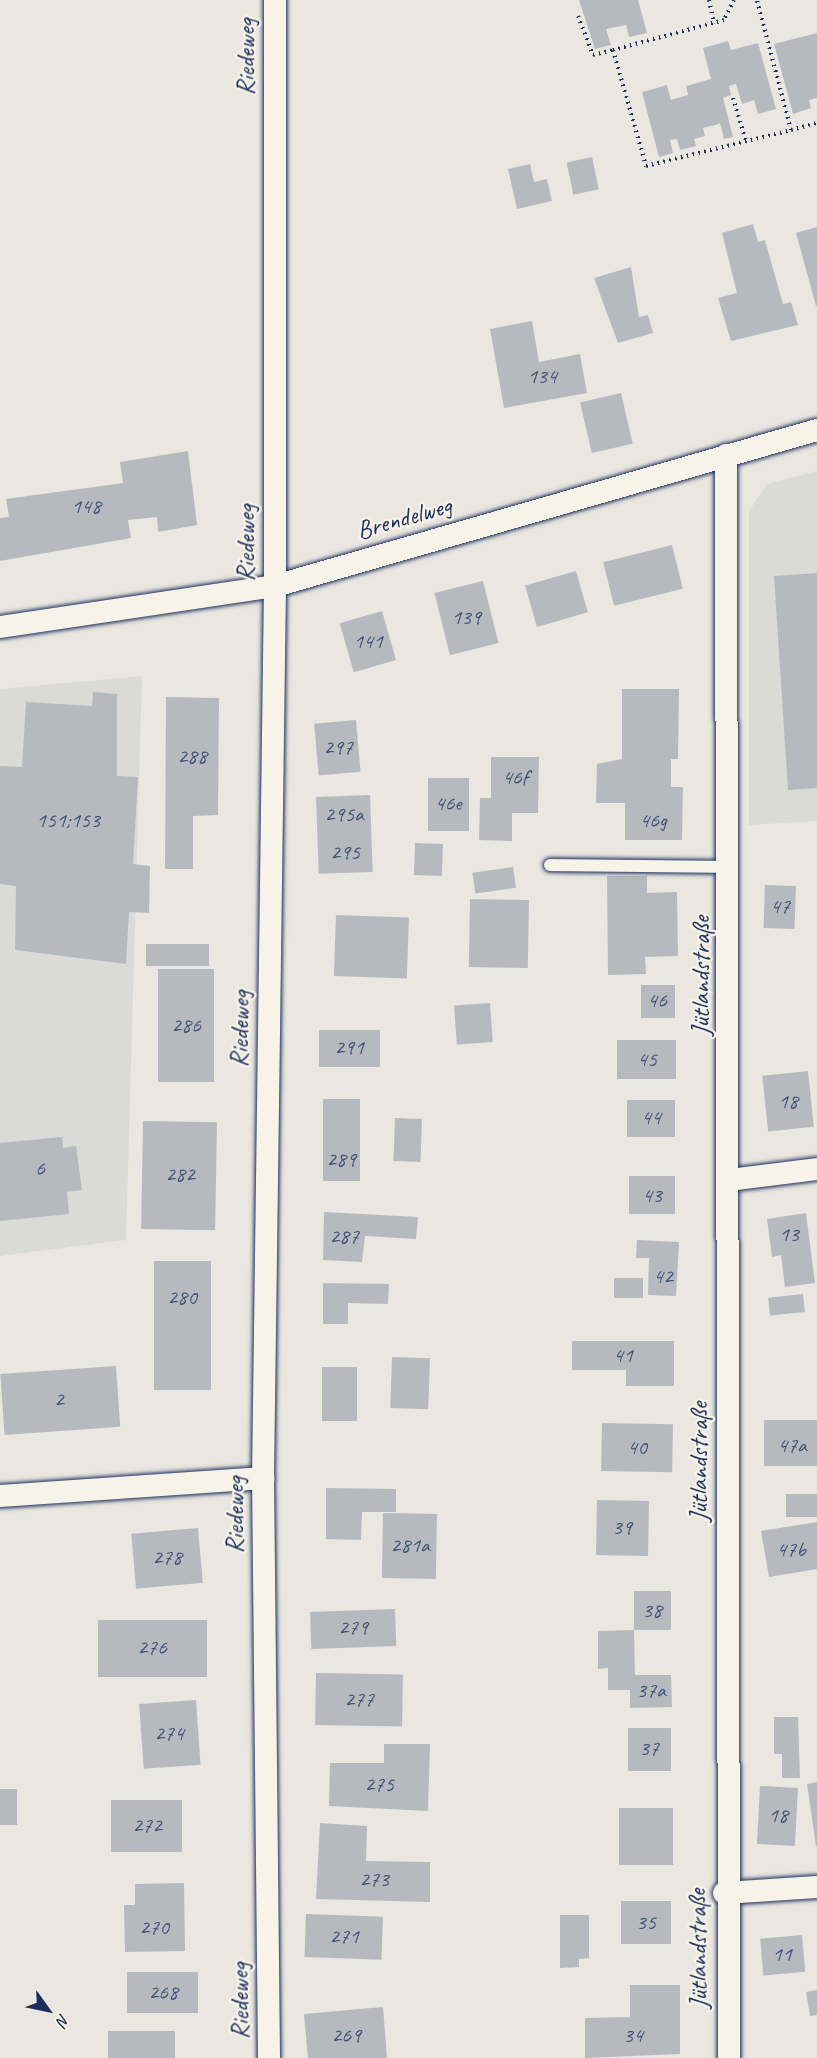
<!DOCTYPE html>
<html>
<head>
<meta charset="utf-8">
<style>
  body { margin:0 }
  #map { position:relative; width:817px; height:2058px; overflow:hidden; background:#eae7e0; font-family:Caveat,sans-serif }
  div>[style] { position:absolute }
  .built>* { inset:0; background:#dadad6 }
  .building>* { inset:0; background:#b6babf; transform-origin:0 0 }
  .path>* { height:4px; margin-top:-2px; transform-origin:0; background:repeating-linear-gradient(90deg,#1b2f5e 0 1.5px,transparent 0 6px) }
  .roads { filter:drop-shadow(0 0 2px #1b2f5e) drop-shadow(0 0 2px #1b2f5e) }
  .service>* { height:12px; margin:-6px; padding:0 6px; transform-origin:6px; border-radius:6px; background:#f7f3e8 }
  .minor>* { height:22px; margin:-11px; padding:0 11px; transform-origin:11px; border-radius:11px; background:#f7f3e8 }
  span { translate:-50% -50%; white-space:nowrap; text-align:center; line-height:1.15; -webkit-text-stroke:4.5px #f7f3e8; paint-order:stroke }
  .number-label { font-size:22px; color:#425276 }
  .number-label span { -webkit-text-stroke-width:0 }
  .street-label { font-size:26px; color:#1b2f5e }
  .north { position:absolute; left:18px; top:1980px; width:60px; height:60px; -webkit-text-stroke:4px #f7f3e8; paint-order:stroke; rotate:123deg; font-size:16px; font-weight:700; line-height:24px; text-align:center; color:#1b2f5e }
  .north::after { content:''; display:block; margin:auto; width:21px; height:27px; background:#1b2f5e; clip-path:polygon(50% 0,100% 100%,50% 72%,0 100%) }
</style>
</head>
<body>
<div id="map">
  <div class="built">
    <i style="clip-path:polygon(817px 471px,817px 821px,749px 825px,749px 511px,767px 484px)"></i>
    <i style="clip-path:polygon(142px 676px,126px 1240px,0 1256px,0 689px)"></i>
  </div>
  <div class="building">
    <i style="clip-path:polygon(579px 0,638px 0,647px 33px,629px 37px,626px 25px,606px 29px,611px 45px,595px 49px)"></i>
    <i style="clip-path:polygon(817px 33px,817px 98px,809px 100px,811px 108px,793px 114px,774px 44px)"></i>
    <i style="clip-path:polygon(728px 41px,731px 50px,758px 43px,776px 109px,758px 114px,754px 100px,742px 104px,736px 84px,729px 86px,731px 95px,723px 98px,733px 137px,724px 139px,720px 123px,715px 125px,703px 128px,705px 136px,694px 139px,696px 146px,680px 150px,677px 139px,670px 140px,673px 153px,659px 157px,642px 92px,667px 85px,671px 100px,688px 95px,686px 86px,711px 79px,703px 48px)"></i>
    <i style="left:592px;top:157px;width:33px;height:26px;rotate:78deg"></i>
    <i style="clip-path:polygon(530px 164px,534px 182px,547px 179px,552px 201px,517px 209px,508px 169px)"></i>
    <i style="clip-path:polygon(753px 224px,758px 242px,765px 240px,783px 304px,791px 302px,798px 325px,731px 341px,718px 298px,737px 293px,722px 233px)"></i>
    <i style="clip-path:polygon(817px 227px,817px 306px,816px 306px,796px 233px)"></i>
    <i style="clip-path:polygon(631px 267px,639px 317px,648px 315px,653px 333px,618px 343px,594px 278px)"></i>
    <i style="clip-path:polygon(532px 321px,539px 362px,580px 354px,587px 393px,504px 408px,490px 329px)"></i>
    <i style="left:621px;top:393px;width:52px;height:42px;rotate:77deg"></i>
    <i style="clip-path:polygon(188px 451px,197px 525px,158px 532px,157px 517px,128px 520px,131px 538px,0 561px,0 518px,9px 517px,6px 499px,123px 483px,120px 462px)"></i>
    <i style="left:672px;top:545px;width:45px;height:71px;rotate:76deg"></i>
    <i style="left:576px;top:571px;width:43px;height:53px;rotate:74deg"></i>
    <i style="clip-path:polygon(817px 573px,817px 788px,788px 790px,774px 576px)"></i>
    <i style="left:483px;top:581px;width:64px;height:50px;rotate:76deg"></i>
    <i style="left:382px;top:611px;width:51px;height:44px;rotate:74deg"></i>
    <i style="clip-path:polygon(622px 689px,679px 689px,678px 759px,671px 759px,671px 787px,683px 787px,682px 840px,625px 840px,625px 803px,596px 803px,597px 764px,622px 759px)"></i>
    <i style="clip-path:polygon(93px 692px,117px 694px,117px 776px,138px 777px,133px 864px,150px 866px,149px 913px,129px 912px,126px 964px,15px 950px,16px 886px,0 884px,0 766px,22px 767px,26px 702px,92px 706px)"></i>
    <i style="clip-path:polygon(166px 697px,219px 698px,218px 815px,193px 816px,193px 869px,165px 869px)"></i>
    <i style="left:356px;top:720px;width:52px;height:42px;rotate:85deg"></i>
    <i style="clip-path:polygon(491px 757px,539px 757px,538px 813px,512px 813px,512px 841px,479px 840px,480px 798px,491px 798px)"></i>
    <i style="left:428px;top:778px;width:41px;height:53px"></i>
    <i style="left:370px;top:795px;width:77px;height:54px;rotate:88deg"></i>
    <i style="left:415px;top:843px;width:28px;height:32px;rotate:2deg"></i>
    <i style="left:513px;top:867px;width:21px;height:41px;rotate:82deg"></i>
    <i style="clip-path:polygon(607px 876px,647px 876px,647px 893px,677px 892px,678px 956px,645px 957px,646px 974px,608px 975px)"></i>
    <i style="left:765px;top:885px;width:31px;height:43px;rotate:2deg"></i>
    <i style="left:470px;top:899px;width:59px;height:68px;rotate:1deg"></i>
    <i style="left:336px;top:915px;width:73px;height:61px;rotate:2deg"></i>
    <i style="left:146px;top:944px;width:63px;height:22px"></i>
    <i style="left:158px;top:969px;width:56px;height:113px"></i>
    <i style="left:641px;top:985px;width:34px;height:33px"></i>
    <i style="left:490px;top:1003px;width:39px;height:36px;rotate:86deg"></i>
    <i style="left:319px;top:1030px;width:61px;height:37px"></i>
    <i style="left:617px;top:1040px;width:59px;height:39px"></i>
    <i style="left:808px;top:1071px;width:56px;height:46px;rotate:84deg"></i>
    <i style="left:323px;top:1099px;width:37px;height:82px"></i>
    <i style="left:627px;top:1100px;width:48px;height:37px"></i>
    <i style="left:395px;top:1118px;width:27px;height:43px;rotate:2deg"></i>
    <i style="left:143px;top:1121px;width:74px;height:108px;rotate:1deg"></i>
    <i style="clip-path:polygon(62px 1137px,63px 1148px,76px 1146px,82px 1190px,67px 1192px,69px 1214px,0 1221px,0 1143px)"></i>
    <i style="left:675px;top:1176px;width:38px;height:46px;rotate:90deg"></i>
    <i style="clip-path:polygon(324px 1212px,418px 1217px,416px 1239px,365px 1236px,362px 1262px,323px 1260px)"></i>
    <i style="clip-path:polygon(806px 1213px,815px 1283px,785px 1287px,781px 1255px,772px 1257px,767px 1219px)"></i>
    <i style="clip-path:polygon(637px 1240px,679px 1242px,676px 1296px,648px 1295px,649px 1258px,636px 1258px)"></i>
    <i style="left:211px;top:1261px;width:129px;height:57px;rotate:90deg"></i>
    <i style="left:643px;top:1278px;width:20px;height:29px;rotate:90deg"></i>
    <i style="clip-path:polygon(323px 1283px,389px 1284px,388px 1304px,348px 1303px,348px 1324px,323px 1324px)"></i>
    <i style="left:803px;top:1294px;width:18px;height:35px;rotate:84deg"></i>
    <i style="clip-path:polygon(572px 1341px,674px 1341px,674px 1386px,626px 1386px,626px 1370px,572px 1370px)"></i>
    <i style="left:392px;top:1357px;width:38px;height:51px;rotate:2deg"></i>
    <i style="left:116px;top:1366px;width:61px;height:116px;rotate:86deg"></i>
    <i style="left:357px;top:1367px;width:54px;height:35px;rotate:90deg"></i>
    <i style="left:817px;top:1420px;width:46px;height:53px;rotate:90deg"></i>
    <i style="left:602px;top:1423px;width:71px;height:48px;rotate:1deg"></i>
    <i style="clip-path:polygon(326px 1488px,396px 1489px,396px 1512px,362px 1512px,361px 1540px,326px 1539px)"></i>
    <i style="left:817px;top:1494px;width:23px;height:31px;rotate:90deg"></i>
    <i style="left:597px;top:1500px;width:52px;height:55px;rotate:1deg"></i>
    <i style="left:383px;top:1513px;width:54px;height:65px;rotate:1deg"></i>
    <i style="clip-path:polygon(817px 1522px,817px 1569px,769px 1577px,761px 1531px)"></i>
    <i style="left:198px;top:1528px;width:55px;height:67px;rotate:85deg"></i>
    <i style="left:671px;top:1591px;width:39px;height:37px;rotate:90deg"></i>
    <i style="left:395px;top:1609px;width:37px;height:85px;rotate:88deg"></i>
    <i style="left:98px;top:1620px;width:109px;height:57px"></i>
    <i style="clip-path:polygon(634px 1630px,635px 1675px,671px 1675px,672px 1707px,630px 1708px,630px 1690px,608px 1690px,608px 1668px,598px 1669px,598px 1631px)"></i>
    <i style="left:316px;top:1673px;width:87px;height:52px;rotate:1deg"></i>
    <i style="left:196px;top:1700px;width:65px;height:57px;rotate:86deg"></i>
    <i style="clip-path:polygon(774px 1717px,798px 1717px,800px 1778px,782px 1778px,782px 1754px,774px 1754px)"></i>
    <i style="left:628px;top:1728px;width:43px;height:43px"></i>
    <i style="clip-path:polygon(384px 1744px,430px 1744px,428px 1811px,329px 1806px,330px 1763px,384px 1763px)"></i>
    <i style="clip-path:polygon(817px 1782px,817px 1846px,816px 1846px,807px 1784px)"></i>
    <i style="left:760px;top:1786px;width:38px;height:58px;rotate:3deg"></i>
    <i style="left:0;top:1789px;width:17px;height:36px"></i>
    <i style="left:182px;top:1800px;width:52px;height:71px;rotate:90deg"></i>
    <i style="left:619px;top:1808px;width:54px;height:57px"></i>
    <i style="clip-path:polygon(320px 1823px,367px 1826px,366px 1861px,430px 1862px,430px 1902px,316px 1899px)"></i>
    <i style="clip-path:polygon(184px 1883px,185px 1951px,125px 1952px,124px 1905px,135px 1905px,135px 1884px)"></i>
    <i style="left:621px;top:1901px;width:50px;height:43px"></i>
    <i style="left:306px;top:1914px;width:77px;height:43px;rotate:2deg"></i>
    <i style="clip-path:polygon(560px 1915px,589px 1915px,589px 1958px,579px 1959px,579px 1967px,560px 1968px)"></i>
    <i style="left:802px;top:1935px;width:37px;height:42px;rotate:85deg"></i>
    <i style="left:198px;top:1972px;width:41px;height:71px;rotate:90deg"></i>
    <i style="clip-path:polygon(630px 1985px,680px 1985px,680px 2054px,585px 2058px,585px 2018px,630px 2017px)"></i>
    <i style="clip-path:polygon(817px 1990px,817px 2015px,810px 2016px,806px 1992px)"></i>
    <i style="clip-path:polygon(383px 2007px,387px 2058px,308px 2058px,304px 2014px)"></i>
    <i style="left:108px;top:2031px;width:67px;height:27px"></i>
  </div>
  <div class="path">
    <i style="left:709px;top:0;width:24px;rotate:78deg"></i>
    <i style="left:734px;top:0;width:22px;rotate:117deg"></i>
    <i style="left:724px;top:20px;width:115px;rotate:164.9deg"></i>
    <i style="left:613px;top:50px;width:121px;rotate:74.1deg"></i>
    <i style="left:646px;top:166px;width:149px;rotate:-13.9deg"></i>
    <i style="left:791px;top:130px;width:134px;rotate:-104.7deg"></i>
    <i style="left:578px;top:16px;width:42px;rotate:69deg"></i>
    <i style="left:593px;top:55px;width:21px;rotate:-14deg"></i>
    <i style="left:733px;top:98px;width:45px;rotate:73.2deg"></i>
    <i style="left:791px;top:130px;width:27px;rotate:-15deg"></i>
  </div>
  <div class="roads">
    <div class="service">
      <i style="left:550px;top:865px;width:180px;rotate:0.6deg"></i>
    </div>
    <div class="minor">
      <i style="left:726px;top:455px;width:1603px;rotate:89.89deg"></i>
      <i style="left:0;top:627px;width:278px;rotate:-8.5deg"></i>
      <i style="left:275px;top:586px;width:564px;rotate:-16.06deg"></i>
      <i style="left:729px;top:1180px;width:89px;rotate:-7.1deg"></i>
      <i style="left:0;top:1496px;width:264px;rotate:-3.9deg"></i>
      <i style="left:724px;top:1893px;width:93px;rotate:-3.7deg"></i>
      <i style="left:269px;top:2058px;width:580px;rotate:-90.59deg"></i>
      <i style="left:263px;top:1478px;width:892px;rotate:-89.23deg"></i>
      <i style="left:275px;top:586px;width:586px;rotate:-90deg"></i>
    </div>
  </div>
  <div class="number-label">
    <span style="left:542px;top:377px">134</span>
    <span style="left:86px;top:507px">148</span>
    <span style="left:466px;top:618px">139</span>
    <span style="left:368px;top:642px">141</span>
    <span style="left:338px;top:748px">297</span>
    <span style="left:192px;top:757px">288</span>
    <span style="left:515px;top:778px">46f</span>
    <span style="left:448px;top:804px">46e</span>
    <span style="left:344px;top:815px">295a</span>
    <span style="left:68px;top:821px">151;153</span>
    <span style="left:653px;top:821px">46g</span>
    <span style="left:345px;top:853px">295</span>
    <span style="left:780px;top:907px">47</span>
    <span style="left:657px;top:1001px">46</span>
    <span style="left:186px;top:1026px">286</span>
    <span style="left:349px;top:1048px">291</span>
    <span style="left:647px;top:1060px">45</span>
    <span style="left:788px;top:1102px">18</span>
    <span style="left:651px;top:1118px">44</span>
    <span style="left:341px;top:1160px">289</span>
    <span style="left:40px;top:1169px">6</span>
    <span style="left:180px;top:1175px">282</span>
    <span style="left:652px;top:1196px">43</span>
    <span style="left:789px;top:1235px">13</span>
    <span style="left:344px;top:1237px">287</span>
    <span style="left:663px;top:1277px">42</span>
    <span style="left:182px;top:1298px">280</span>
    <span style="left:623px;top:1356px">41</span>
    <span style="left:59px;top:1400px">2</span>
    <span style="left:792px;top:1446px">47a</span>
    <span style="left:637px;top:1448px">40</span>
    <span style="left:622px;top:1528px">39</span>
    <span style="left:410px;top:1546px">281a</span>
    <span style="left:791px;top:1550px">47b</span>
    <span style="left:167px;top:1558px">278</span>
    <span style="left:652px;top:1611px">38</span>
    <span style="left:353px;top:1628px">279</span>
    <span style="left:152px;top:1648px">276</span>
    <span style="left:651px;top:1691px">37a</span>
    <span style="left:359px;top:1700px">277</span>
    <span style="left:169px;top:1734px">274</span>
    <span style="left:649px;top:1749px">37</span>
    <span style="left:379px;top:1785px">275</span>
    <span style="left:778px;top:1816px">18</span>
    <span style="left:147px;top:1826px">272</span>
    <span style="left:374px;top:1880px">273</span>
    <span style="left:646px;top:1923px">35</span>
    <span style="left:154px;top:1928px">270</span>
    <span style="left:344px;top:1937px">271</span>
    <span style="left:782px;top:1955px">11</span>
    <span style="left:163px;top:1993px">268</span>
    <span style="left:346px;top:2036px">269</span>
    <span style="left:633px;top:2036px">34</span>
  </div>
  <div class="street-label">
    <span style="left:246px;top:57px;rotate:-90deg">Riedeweg</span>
    <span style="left:404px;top:518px;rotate:-16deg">Brendelweg</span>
    <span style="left:246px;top:543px;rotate:-90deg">Riedeweg</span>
    <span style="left:701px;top:976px;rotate:-90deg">Jütlandstraße</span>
    <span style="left:240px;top:1029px;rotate:-89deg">Riedeweg</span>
    <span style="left:699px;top:1462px;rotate:-90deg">Jütlandstraße</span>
    <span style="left:235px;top:1515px;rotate:-90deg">Riedeweg</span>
    <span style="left:698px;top:1949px;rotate:-91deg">Jütlandstraße</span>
    <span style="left:240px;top:2001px;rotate:-91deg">Riedeweg</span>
  </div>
  <div class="north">N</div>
</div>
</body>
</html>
